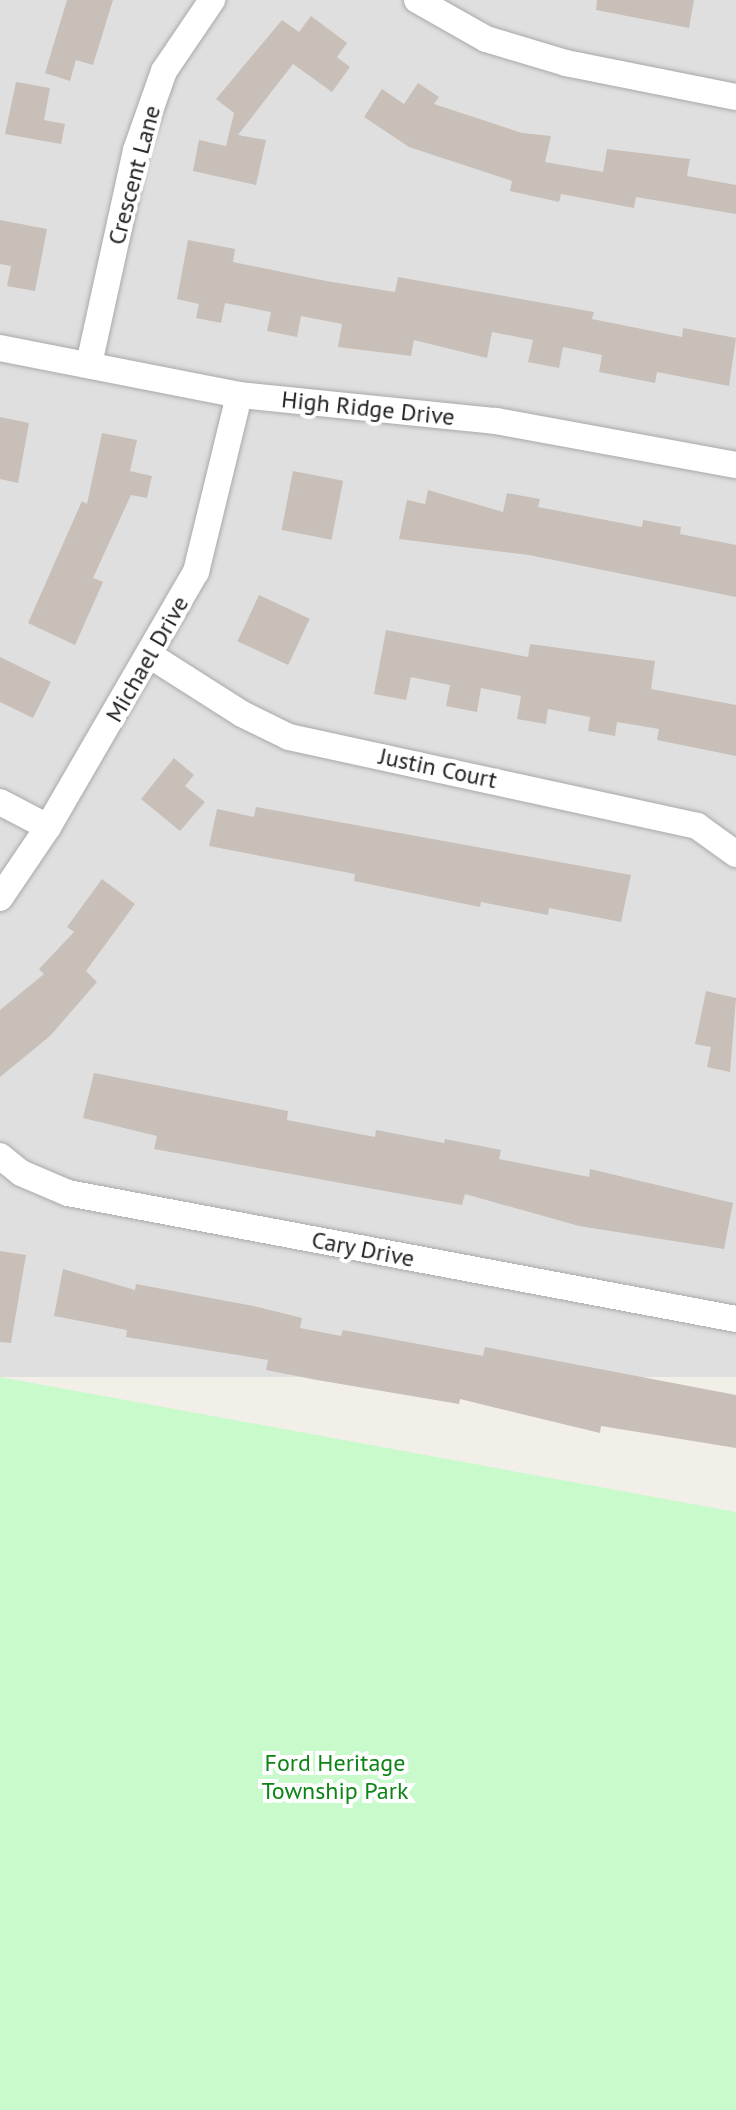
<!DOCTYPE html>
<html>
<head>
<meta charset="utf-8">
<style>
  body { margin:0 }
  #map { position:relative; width:736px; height:2110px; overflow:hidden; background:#f2efe9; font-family:"PT Sans",sans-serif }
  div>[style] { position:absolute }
  .residential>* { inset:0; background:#e0dfdf; transform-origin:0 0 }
  .park>* { inset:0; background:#c8facc }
  .building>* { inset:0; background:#c7bfb8; transform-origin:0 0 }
  .roads { filter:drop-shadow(0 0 2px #a9a9a9) drop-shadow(0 0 2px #a9a9a9) }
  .minor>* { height:26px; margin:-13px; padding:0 13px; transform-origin:13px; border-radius:13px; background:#fff }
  span { translate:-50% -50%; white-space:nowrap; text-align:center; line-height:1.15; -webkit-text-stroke:8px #fff; paint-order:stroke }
  .street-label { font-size:24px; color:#222 }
  .park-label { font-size:24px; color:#0c8416 }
</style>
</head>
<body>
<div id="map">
  <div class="residential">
    <i style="left:0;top:0;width:736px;height:1377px"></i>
  </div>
  <div class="park">
    <i style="clip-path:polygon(0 1377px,736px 1512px,736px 2110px,0 2110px)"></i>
  </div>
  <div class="building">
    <i style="clip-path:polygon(67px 0,113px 0,93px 65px,76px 60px,70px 81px,45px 73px)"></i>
    <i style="clip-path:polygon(597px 0,694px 0,689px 28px,596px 10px)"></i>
    <i style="clip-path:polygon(311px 16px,347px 43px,337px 57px,350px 67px,332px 92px,293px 64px,238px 135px,266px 140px,256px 185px,193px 171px,199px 140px,226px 146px,234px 113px,216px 99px,282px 20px,299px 32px)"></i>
    <i style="clip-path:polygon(16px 82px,50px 88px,44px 120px,65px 124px,61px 144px,5px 134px)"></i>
    <i style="clip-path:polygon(418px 83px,439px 97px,434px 104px,522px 133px,551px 136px,545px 162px,603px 172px,607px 149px,690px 159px,687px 176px,736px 185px,736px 214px,636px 197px,634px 208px,561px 194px,559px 202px,510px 191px,512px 181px,409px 147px,364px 117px,382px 89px,404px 104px)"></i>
    <i style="clip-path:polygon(0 220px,47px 229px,35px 291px,7px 286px,11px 266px,0 264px)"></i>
    <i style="clip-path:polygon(188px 240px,235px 249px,233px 262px,326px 281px,395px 292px,398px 277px,594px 312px,592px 319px,682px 337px,683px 328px,736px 338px,729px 386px,657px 372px,655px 383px,599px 372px,602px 355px,563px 347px,559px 368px,528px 362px,533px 340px,492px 332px,487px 358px,414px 340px,411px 356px,338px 347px,342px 324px,301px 316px,297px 337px,267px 331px,271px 312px,225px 303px,221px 323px,196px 318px,199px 304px,177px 299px)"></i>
    <i style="clip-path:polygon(0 417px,29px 423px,18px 483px,0 479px)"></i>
    <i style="clip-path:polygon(102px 433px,137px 440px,130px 471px,152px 476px,147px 498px,131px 495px,93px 578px,103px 582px,75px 645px,28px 623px,82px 501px,87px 504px)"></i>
    <i style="left:293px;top:471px;width:51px;height:60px;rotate:11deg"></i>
    <i style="clip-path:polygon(428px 490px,503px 512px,507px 493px,540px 499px,538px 507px,642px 527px,643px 520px,681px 527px,680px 534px,736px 545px,736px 597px,529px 555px,399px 539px,407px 500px,425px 504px)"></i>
    <i style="left:259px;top:595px;width:56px;height:51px;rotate:25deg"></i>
    <i style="clip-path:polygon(386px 630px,528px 657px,530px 644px,655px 661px,651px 689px,736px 705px,736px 756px,657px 740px,659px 729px,617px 722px,615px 736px,588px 731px,590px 717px,548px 709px,546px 724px,517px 719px,521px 696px,481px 688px,477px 712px,446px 706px,450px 685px,411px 677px,406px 700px,374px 694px)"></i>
    <i style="clip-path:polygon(0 657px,51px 682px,33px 718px,0 702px)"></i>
    <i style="clip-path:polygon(174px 758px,194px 775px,185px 786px,205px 802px,180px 831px,141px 799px)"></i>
    <i style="clip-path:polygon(256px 807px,631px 875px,621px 922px,549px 908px,548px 915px,481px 902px,480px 907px,354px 881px,355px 874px,209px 846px,217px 809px,254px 817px)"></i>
    <i style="clip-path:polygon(102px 879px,135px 904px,86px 971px,97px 982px,50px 1036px,0 1077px,0 1010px,44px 974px,39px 969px,74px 932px,67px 927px)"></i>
    <i style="clip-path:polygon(706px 991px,736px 998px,730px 1072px,707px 1067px,711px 1047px,695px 1044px)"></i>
    <i style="clip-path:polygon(94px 1073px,288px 1111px,287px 1120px,375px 1137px,376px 1130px,444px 1143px,445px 1139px,501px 1150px,499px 1159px,589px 1177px,590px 1169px,733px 1203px,724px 1249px,579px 1226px,465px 1194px,462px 1205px,154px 1149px,157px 1136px,83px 1118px)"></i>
    <i style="clip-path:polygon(0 1251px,26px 1255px,11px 1343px,0 1342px)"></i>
    <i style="clip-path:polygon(63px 1269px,135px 1290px,136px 1284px,258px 1307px,302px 1318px,300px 1328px,341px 1336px,343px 1330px,483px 1356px,485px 1347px,736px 1395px,736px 1448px,601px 1426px,600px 1433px,460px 1399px,459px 1404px,317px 1380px,266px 1370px,268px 1360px,126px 1337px,127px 1330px,54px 1316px)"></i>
  </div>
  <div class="roads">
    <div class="minor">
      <i style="left:417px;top:0;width:79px;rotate:29.5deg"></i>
      <i style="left:486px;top:39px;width:84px;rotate:16.7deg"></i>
      <i style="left:566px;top:63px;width:173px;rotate:11.3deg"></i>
      <i style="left:0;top:348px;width:244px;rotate:11.1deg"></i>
      <i style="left:239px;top:395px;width:258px;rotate:5.8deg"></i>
      <i style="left:496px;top:421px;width:244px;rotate:10.4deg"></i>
      <i style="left:89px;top:364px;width:219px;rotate:-77.6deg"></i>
      <i style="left:136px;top:150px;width:84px;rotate:-70.5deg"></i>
      <i style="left:164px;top:71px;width:86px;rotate:-55.9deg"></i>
      <i style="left:151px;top:656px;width:108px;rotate:32.5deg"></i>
      <i style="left:242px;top:714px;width:52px;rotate:26.1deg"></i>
      <i style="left:289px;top:737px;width:418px;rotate:12.3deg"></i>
      <i style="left:697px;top:826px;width:48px;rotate:35.7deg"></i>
      <i style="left:0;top:802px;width:54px;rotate:27.5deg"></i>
      <i style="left:0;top:898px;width:86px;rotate:-55.9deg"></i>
      <i style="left:48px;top:827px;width:295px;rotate:-59.9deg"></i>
      <i style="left:196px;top:572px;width:182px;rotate:-76.3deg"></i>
      <i style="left:0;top:1156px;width:27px;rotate:39deg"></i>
      <i style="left:21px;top:1173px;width:51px;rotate:23.1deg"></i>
      <i style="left:68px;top:1193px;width:680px;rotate:10.68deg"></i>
    </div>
  </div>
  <div class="street-label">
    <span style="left:134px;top:175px;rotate:-75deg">Crescent Lane</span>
    <span style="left:368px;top:408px;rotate:6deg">High Ridge Drive</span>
    <span style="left:147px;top:659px;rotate:-60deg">Michael Drive</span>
    <span style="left:438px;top:768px;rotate:12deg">Justin Court</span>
    <span style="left:363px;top:1249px;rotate:11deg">Cary Drive</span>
  </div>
  <div class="park-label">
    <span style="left:335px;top:1777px">Ford Heritage<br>Township Park</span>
  </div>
</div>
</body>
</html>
